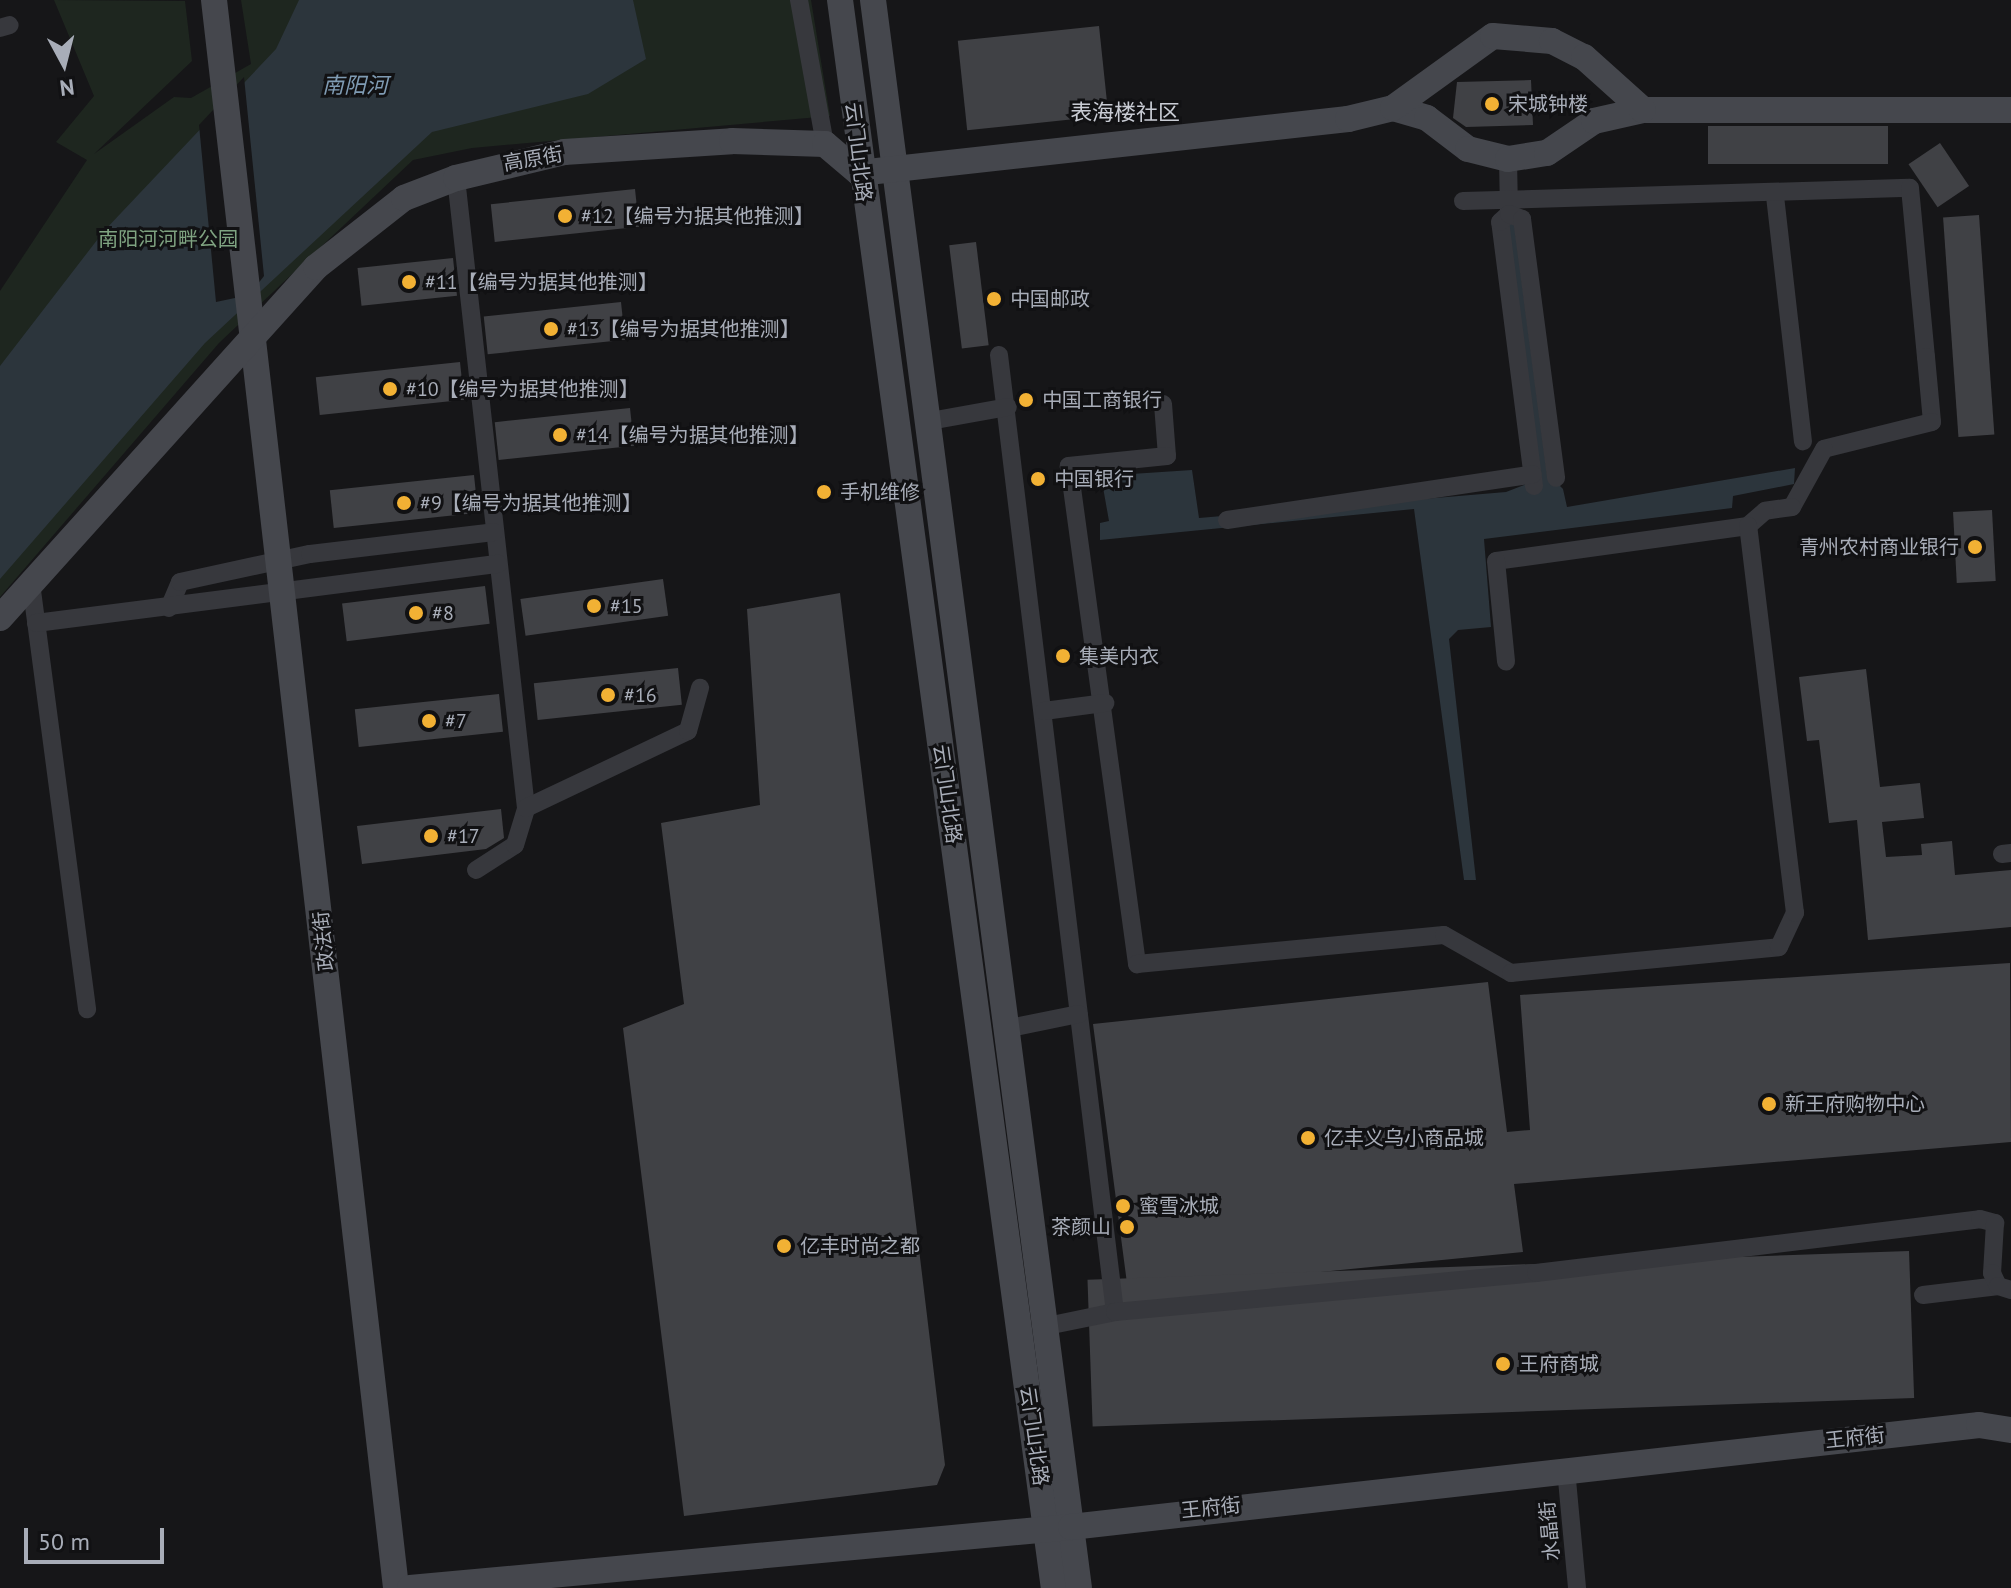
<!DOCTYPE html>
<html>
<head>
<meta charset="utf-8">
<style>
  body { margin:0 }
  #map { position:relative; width:2011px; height:1588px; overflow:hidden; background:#161618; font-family:"PT Sans","Noto Sans SC",sans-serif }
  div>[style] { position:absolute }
  .green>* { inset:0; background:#1e261f }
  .water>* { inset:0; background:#2c353c }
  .pier>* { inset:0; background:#161618 }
  .building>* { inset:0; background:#404145; transform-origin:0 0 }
  .street>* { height:18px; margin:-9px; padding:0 9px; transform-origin:9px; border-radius:9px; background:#37383d }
  .secondary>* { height:26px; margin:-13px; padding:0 13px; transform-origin:13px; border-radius:13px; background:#45474d }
  .dots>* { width:22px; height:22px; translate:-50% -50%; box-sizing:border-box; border:4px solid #111113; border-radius:50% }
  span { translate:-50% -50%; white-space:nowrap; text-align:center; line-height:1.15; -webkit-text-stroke:6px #111113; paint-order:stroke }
  .poi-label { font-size:20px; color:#a8adb8 }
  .left { translate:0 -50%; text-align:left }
  .right { translate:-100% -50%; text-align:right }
  .street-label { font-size:20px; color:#a8adb8 }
  .park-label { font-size:20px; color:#7fa381 }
  .water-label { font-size:22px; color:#7f9bb3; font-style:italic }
  .neighbourhood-label { font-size:22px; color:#c9ccd4 }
  .north { position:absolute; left:24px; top:24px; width:80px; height:80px; -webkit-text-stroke:6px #111113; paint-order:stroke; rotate:173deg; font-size:22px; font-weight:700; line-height:32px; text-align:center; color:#a8adb8 }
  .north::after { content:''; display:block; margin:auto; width:28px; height:36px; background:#a8adb8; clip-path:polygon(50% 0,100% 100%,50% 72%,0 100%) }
  .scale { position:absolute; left:24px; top:1528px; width:140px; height:36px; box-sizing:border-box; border:4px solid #a8adb8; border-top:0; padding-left:10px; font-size:24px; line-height:28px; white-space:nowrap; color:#a8adb8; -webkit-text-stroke:6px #111113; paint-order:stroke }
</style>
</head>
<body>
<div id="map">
  <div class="green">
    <i style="clip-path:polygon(54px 0,185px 1px,192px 61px,94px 154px,174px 97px,191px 98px,251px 64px,241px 0,811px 0,830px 116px,472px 148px,413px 160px,219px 343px,0 597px,0 291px,87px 160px,56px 142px,94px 96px)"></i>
  </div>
  <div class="water">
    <i style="clip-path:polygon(299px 0,633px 0,646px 59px,588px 94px,432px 132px,205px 343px,0 579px,0 366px,104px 231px,276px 49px)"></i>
    <i style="clip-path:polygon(1514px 222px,1547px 473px,1563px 489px,1567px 507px,1795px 468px,1794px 484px,1733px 496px,1732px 508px,1484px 539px,1491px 627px,1458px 630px,1449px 639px,1476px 880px,1464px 880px,1414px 509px,1100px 540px,1100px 523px,1109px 521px,1101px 476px,1192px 470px,1199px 518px,1506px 492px,1540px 479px,1508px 225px)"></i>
  </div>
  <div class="pier">
    <i style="clip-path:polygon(244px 77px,264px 276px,249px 295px,216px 302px,199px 125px)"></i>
  </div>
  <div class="building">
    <i style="left:1099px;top:26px;width:90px;height:142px;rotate:84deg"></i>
    <i style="clip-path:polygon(1531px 80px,1533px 125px,1466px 127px,1453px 118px,1457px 82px)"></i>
    <i style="left:1888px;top:126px;width:38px;height:180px;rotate:90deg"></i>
    <i style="left:1940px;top:143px;width:52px;height:38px;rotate:56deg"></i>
    <i style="left:635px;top:189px;width:38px;height:145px;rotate:84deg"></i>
    <i style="left:1979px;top:215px;width:220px;height:36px;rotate:86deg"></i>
    <i style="left:976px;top:242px;width:104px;height:27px;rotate:83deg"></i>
    <i style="left:453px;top:258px;width:38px;height:96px;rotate:84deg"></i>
    <i style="left:621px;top:302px;width:38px;height:138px;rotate:84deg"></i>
    <i style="left:460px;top:362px;width:38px;height:145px;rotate:84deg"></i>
    <i style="left:630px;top:408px;width:38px;height:136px;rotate:84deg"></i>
    <i style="left:474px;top:475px;width:38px;height:145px;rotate:84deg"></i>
    <i style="left:1992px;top:510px;width:71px;height:39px;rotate:87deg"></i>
    <i style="left:663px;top:579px;width:37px;height:144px;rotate:82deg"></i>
    <i style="left:485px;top:586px;width:38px;height:144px;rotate:83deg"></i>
    <i style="clip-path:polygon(840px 593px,945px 1465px,937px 1485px,684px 1516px,623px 1028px,684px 1004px,661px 823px,760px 805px,747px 609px)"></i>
    <i style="left:678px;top:668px;width:37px;height:145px;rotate:84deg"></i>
    <i style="clip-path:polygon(1866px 669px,1880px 787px,1920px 783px,1924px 818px,1882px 822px,1886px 857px,1922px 855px,1921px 844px,1952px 841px,1955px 875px,2011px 870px,2011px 927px,1868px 940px,1857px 820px,1829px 823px,1819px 740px,1807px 741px,1799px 677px)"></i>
    <i style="left:499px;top:694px;width:38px;height:145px;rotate:84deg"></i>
    <i style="clip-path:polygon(501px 809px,504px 838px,486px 849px,362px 864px,357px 826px)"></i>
    <i style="clip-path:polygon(2010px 963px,2011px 1142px,1514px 1184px,1523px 1252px,1128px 1291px,1093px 1024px,1488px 982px,1507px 1132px,1530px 1130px,1520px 995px)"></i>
    <i style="left:1909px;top:1251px;width:147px;height:822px;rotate:88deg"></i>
  </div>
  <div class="street">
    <i style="left:799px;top:0;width:146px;rotate:79.8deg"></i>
    <i style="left:0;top:28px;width:10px;rotate:-17deg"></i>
    <i style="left:1508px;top:159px;width:53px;rotate:88.9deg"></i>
    <i style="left:456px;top:178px;width:634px;rotate:83.66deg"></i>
    <i style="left:1775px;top:196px;width:247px;rotate:83.5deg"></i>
    <i style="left:1463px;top:201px;width:447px;rotate:-1.7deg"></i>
    <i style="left:1910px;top:188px;width:170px;rotate:84.6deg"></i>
    <i style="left:1926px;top:357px;width:65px;rotate:84.7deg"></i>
    <i style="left:1932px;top:422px;width:111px;rotate:166deg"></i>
    <i style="left:1824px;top:449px;width:66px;rotate:118.9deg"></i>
    <i style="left:1792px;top:507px;width:27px;rotate:172deg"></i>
    <i style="left:1765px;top:511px;width:23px;rotate:139deg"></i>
    <i style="left:1748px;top:526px;width:254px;rotate:172.1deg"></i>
    <i style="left:1496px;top:561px;width:101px;rotate:84.3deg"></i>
    <i style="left:999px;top:355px;width:964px;rotate:83.09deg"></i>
    <i style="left:1163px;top:404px;width:52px;rotate:85.6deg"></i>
    <i style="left:1167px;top:456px;width:99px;rotate:174.2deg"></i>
    <i style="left:1069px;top:466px;width:503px;rotate:82.22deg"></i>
    <i style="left:1137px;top:964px;width:308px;rotate:-5.4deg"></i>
    <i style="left:1444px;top:935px;width:77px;rotate:29.6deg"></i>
    <i style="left:1511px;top:973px;width:269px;rotate:-5.5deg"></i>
    <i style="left:1779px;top:947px;width:38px;rotate:-65deg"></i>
    <i style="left:1795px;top:913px;width:390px;rotate:-96.9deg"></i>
    <i style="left:930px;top:421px;width:79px;rotate:-10.2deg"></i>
    <i style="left:1534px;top:486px;width:266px;rotate:-97.3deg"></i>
    <i style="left:1500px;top:222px;width:12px;rotate:-42deg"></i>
    <i style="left:1509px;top:214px;width:14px;rotate:21deg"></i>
    <i style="left:1522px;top:219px;width:261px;rotate:82.5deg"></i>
    <i style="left:1227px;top:520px;width:309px;rotate:-8.5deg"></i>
    <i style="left:31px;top:583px;width:430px;rotate:82.5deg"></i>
    <i style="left:169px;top:608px;width:28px;rotate:-67deg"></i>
    <i style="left:180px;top:582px;width:133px;rotate:-12.2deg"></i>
    <i style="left:310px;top:554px;width:185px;rotate:-6.8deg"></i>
    <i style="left:36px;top:623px;width:466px;rotate:-7.3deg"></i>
    <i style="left:1044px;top:711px;width:62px;rotate:-7.5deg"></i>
    <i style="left:2002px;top:854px;width:9px;rotate:-6deg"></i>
    <i style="left:476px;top:870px;width:46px;rotate:-32.7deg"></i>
    <i style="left:515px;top:845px;width:39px;rotate:-73deg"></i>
    <i style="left:526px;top:808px;width:179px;rotate:-25.4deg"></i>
    <i style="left:688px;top:731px;width:45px;rotate:-74.4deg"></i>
    <i style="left:1010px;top:1028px;width:70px;rotate:-11.5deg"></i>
    <i style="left:1923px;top:1295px;width:76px;rotate:-6.8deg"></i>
    <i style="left:1047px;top:1326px;width:69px;rotate:-11.6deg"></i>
    <i style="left:1115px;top:1312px;width:423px;rotate:-5.3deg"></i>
    <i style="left:1536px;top:1273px;width:447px;rotate:-6.9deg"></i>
    <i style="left:1980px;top:1219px;width:16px;rotate:15deg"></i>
    <i style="left:1995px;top:1223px;width:50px;rotate:93.4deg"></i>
    <i style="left:1992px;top:1273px;width:14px;rotate:65deg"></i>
    <i style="left:1998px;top:1286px;width:14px;rotate:17deg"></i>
    <i style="left:1566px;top:1469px;width:120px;rotate:84.7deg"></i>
  </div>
  <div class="secondary">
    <i style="left:214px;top:0;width:1598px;rotate:83.46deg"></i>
    <i style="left:840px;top:0;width:1602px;rotate:82.33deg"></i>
    <i style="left:873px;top:0;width:1601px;rotate:82.61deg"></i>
    <i style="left:1393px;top:108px;width:35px;rotate:16deg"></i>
    <i style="left:1427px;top:118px;width:51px;rotate:37.1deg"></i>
    <i style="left:1468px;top:149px;width:41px;rotate:14deg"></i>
    <i style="left:1508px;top:159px;width:39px;rotate:-9deg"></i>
    <i style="left:1547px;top:153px;width:57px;rotate:-34.2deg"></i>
    <i style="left:1594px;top:121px;width:50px;rotate:-12.7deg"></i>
    <i style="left:1643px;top:110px;width:368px"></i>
    <i style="left:0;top:618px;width:472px;rotate:-48deg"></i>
    <i style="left:316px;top:267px;width:112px;rotate:-38.1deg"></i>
    <i style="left:404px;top:198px;width:56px;rotate:-21deg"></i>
    <i style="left:456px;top:178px;width:111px;rotate:-13.5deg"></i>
    <i style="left:564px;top:152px;width:168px;rotate:-3.7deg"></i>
    <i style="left:732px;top:141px;width:93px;rotate:1.8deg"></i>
    <i style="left:825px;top:144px;width:45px;rotate:40.5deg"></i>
    <i style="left:859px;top:173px;width:492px;rotate:-6.3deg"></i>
    <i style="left:1348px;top:119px;width:46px;rotate:-13.7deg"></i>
    <i style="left:1393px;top:108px;width:123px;rotate:-35.8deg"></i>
    <i style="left:1493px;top:36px;width:59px;rotate:4.8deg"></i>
    <i style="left:1552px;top:41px;width:36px;rotate:27deg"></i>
    <i style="left:1584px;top:57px;width:79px;rotate:41.9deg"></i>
    <i style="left:410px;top:1588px;width:664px;rotate:-5.27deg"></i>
    <i style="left:1071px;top:1527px;width:914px;rotate:-6.41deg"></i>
    <i style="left:1979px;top:1425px;width:32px;rotate:9deg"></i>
  </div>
  <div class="dots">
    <i style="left:1492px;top:104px;background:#f2b134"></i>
    <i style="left:565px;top:216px;background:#f2b134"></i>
    <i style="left:409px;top:282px;background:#f2b134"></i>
    <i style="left:994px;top:299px;background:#f2b134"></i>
    <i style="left:551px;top:329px;background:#f2b134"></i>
    <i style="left:390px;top:389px;background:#f2b134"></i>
    <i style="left:1026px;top:400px;background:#f2b134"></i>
    <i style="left:560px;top:435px;background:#f2b134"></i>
    <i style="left:1038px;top:479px;background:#f2b134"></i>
    <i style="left:824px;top:492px;background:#f2b134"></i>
    <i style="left:404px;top:503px;background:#f2b134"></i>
    <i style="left:1975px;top:547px;background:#f2b134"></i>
    <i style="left:594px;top:606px;background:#f2b134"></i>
    <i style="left:416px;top:613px;background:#f2b134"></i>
    <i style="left:1063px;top:656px;background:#f2b134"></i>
    <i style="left:608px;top:695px;background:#f2b134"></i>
    <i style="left:429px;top:721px;background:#f2b134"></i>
    <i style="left:431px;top:836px;background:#f2b134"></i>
    <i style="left:1769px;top:1104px;background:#f2b134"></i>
    <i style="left:1308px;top:1138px;background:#f2b134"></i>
    <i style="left:1123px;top:1206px;background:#f2b134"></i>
    <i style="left:1127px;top:1227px;background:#f2b134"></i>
    <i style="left:784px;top:1246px;background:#f2b134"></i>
    <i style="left:1503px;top:1364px;background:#f2b134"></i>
  </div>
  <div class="poi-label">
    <span class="left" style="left:1508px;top:104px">宋城钟楼</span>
    <span class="left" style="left:581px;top:216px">#12【编号为据其他推测】</span>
    <span class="left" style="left:425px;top:282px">#11【编号为据其他推测】</span>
    <span class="left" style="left:1010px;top:299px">中国邮政</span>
    <span class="left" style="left:567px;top:329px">#13【编号为据其他推测】</span>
    <span class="left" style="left:406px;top:389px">#10【编号为据其他推测】</span>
    <span class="left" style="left:1042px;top:400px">中国工商银行</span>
    <span class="left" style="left:576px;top:435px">#14【编号为据其他推测】</span>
    <span class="left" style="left:1054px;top:479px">中国银行</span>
    <span class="left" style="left:840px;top:492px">手机维修</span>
    <span class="left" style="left:420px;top:503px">#9【编号为据其他推测】</span>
    <span class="right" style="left:1959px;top:547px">青州农村商业银行</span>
    <span class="left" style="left:610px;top:606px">#15</span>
    <span class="left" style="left:432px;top:613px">#8</span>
    <span class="left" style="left:1079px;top:656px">集美内衣</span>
    <span class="left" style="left:624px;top:695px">#16</span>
    <span class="left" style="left:445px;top:721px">#7</span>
    <span class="left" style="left:447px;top:836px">#17</span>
    <span class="left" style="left:1785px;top:1104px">新王府购物中心</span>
    <span class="left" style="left:1324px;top:1138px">亿丰义乌小商品城</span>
    <span class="left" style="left:1139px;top:1206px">蜜雪冰城</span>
    <span class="right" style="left:1111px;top:1227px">茶颜山</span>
    <span class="left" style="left:800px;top:1246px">亿丰时尚之都</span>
    <span class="left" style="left:1519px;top:1364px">王府商城</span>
  </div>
  <div class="street-label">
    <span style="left:858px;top:152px;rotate:83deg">云门山北路</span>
    <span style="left:533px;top:159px;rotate:-10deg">高原街</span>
    <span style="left:947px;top:794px;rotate:82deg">云门山北路</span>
    <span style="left:324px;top:941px;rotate:-96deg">政法街</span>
    <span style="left:1034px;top:1436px;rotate:82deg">云门山北路</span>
    <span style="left:1855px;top:1438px;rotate:-6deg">王府街</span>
    <span style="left:1211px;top:1508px;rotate:-6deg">王府街</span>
    <span style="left:1550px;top:1531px;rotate:-95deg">水晶街</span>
  </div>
  <div class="park-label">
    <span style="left:168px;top:239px">南阳河河畔公园</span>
  </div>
  <div class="water-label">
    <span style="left:355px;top:86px">南阳河</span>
  </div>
  <div class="neighbourhood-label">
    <span style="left:1125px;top:113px">表海楼社区</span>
  </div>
  <div class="north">N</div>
  <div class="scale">50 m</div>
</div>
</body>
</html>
